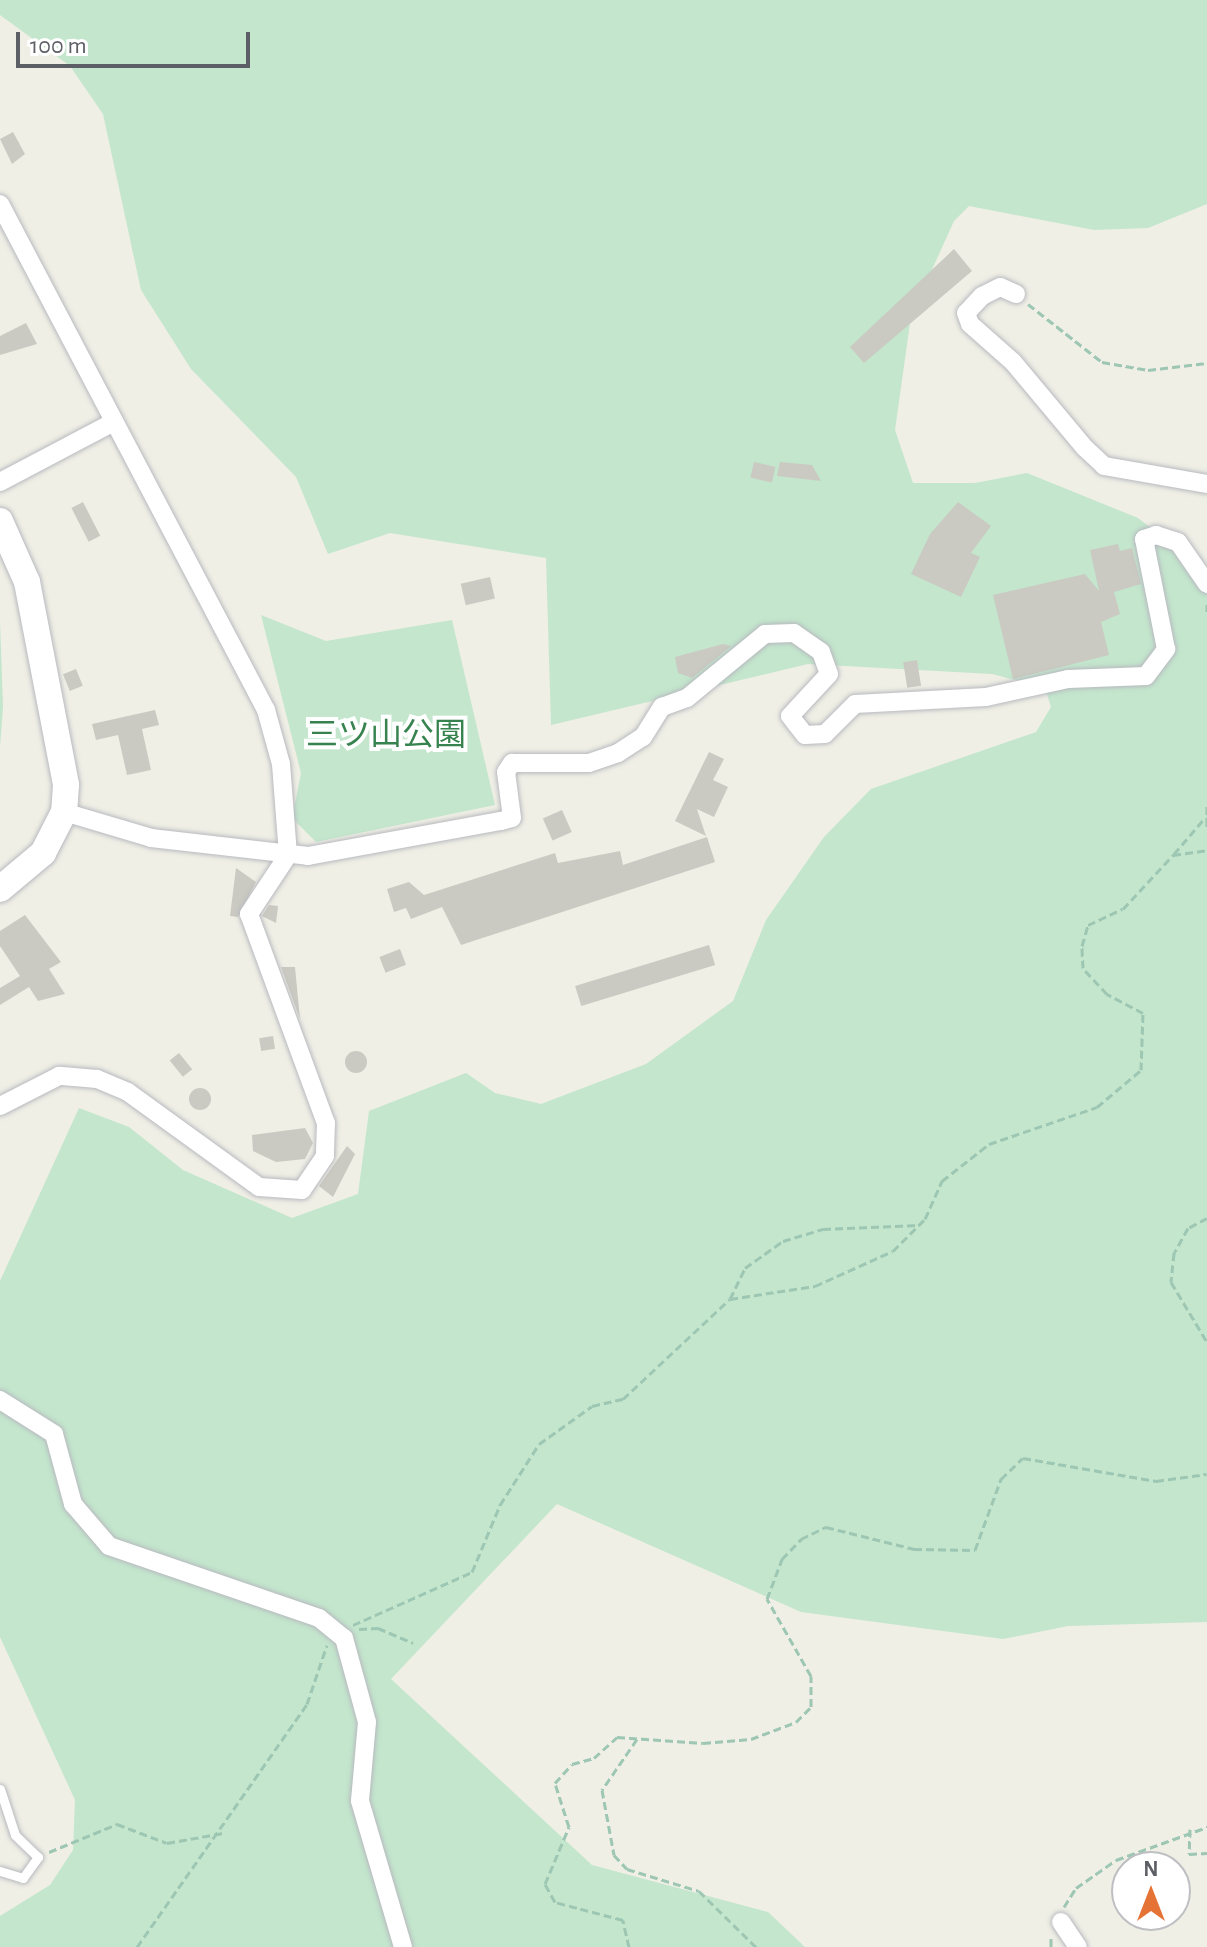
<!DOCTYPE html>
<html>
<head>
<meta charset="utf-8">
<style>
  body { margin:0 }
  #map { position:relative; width:1207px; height:1947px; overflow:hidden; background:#efefe6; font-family:"Alegreya Sans","Noto Sans JP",sans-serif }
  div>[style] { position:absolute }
  .green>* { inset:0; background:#c3e6cd }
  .building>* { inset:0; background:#cacac2; transform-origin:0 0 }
  .round { border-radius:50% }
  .path>* { height:3px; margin-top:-1.5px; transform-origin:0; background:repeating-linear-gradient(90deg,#9dc6b3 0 8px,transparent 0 12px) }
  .roads { filter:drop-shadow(0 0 2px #b8b9bf) drop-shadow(0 0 2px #b8b9bf) }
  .lane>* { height:9px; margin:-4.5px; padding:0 4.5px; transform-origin:4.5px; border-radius:4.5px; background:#fff }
  .street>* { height:18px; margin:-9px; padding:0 9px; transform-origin:9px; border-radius:9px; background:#fff }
  .secondary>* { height:26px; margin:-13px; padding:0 13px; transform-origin:13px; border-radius:13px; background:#fff }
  span { translate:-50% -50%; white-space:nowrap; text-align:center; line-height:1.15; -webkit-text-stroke:8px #fff; paint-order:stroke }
  .park-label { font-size:32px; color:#37834f }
  .north { position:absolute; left:1111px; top:1851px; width:80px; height:80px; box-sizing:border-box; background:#fff; border:2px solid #bebfc2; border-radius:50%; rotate:0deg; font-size:22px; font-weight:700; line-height:32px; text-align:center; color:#5d5f66 }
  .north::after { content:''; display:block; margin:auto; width:28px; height:36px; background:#e57336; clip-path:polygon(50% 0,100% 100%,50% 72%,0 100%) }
  .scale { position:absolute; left:16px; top:32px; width:234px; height:36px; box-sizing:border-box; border:4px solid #5d5f66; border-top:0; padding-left:10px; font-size:24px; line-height:28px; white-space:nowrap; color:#5d5f66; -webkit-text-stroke:6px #fff; paint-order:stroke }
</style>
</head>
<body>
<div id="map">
  <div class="green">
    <i style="clip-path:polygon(0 0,1207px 0,1207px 204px,1148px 228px,1094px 230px,969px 206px,954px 221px,911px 316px,895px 430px,913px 483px,975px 483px,1027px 473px,1138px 518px,1207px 571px,1207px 1622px,1068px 1626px,1003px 1639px,801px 1612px,557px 1504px,391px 1679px,592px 1865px,768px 1912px,805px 1947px,0 1947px,0 1916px,50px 1885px,73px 1850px,75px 1800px,0 1637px,0 1281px,79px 1108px,129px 1127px,183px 1170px,292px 1218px,358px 1194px,369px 1111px,466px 1073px,495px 1093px,541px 1104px,646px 1064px,733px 1001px,766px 920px,824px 837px,871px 789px,1036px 732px,1051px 707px,1045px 688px,992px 674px,808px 664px,551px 725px,546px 558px,390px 533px,328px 554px,296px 477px,191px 369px,141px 290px,103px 114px,70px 66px,0 15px)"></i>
    <i style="clip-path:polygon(261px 615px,326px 641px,452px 620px,495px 805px,316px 842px,292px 818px,301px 773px)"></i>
    <i style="clip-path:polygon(0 621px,3px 707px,0 747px)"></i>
  </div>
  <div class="building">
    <i style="clip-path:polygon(13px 132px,25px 154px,12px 164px,0 139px)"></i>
    <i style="clip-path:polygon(954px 249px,972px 271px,864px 363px,850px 347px)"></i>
    <i style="clip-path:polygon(26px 323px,37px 344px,0 355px,0 336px)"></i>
    <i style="left:754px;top:462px;width:22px;height:16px;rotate:13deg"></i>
    <i style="clip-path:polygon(780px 462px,812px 465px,821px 481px,777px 476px)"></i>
    <i style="left:83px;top:502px;width:38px;height:13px;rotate:63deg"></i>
    <i style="clip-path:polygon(958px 502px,991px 526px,971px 553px,980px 557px,961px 597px,911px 574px,930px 534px)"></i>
    <i style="clip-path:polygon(1118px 544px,1120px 551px,1132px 548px,1141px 584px,1114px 592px,1120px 614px,1101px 622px,1109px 655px,1013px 679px,993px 595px,1085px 574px,1099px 591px,1090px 550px)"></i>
    <i style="left:490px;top:577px;width:22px;height:30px;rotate:77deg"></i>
    <i style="clip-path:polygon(723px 644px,731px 646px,692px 678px,678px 673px,675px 657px)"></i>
    <i style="left:917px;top:660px;width:26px;height:14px;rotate:81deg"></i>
    <i style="left:76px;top:669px;width:18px;height:14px;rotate:68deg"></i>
    <i style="clip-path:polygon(155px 710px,159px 725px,142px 729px,151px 770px,127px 775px,118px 735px,96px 740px,92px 724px)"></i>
    <i style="clip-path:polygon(709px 752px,724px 759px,713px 780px,728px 787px,714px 817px,697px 809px,706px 836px,675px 821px)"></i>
    <i style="left:562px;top:810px;width:24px;height:21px;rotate:66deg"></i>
    <i style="clip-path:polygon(707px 837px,715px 862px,461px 945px,442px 907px,411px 919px,406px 908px,394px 912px,387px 889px,409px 882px,424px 895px,555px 853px,558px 863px,620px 851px,623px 865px)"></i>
    <i style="clip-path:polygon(236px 868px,256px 882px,238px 917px,230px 916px)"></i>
    <i style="clip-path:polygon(269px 905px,278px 906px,276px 923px,262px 916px)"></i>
    <i style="clip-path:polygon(25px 915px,61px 962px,49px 969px,65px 994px,38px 1001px,29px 987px,0 1005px,0 988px,20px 976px,0 946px,0 931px)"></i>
    <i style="left:709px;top:945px;width:21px;height:140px;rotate:73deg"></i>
    <i style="left:400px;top:949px;width:17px;height:22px;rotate:69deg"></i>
    <i style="clip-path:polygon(281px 967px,295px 967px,300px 1019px)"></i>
    <i style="left:273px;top:1036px;width:13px;height:14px;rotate:81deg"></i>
    <i class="round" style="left:345px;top:1051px;width:22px;height:22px"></i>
    <i style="left:179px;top:1053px;width:21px;height:12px;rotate:51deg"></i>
    <i class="round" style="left:189px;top:1088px;width:22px;height:22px"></i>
    <i style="clip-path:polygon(305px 1128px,313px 1143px,305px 1159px,276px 1162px,253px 1151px,252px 1135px)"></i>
    <i style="clip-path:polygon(347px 1146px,355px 1154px,333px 1197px,319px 1186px)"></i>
  </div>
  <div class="path">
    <i style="left:1028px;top:304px;width:94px;rotate:38.1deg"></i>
    <i style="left:1102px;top:362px;width:47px;rotate:9.9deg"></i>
    <i style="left:1148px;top:370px;width:59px;rotate:-6.8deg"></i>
    <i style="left:1207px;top:604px;width:10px;rotate:90deg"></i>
    <i style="left:1207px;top:806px;width:23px;rotate:90deg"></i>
    <i style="left:1174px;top:854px;width:45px;rotate:-49.5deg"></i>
    <i style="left:1207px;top:1218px;width:21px;rotate:152deg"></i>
    <i style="left:1188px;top:1228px;width:29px;rotate:119deg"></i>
    <i style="left:1174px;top:1253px;width:29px;rotate:96deg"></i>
    <i style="left:1171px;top:1282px;width:70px;rotate:59deg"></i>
    <i style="left:730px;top:1299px;width:34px;rotate:-64deg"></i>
    <i style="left:745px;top:1268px;width:47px;rotate:-35.4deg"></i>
    <i style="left:783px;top:1241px;width:42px;rotate:-16.7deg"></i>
    <i style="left:823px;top:1229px;width:96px;rotate:-2.4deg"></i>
    <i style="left:353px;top:1625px;width:130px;rotate:-24deg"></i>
    <i style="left:472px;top:1572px;width:73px;rotate:-67.3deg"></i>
    <i style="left:500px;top:1505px;width:72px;rotate:-57.4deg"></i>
    <i style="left:539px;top:1444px;width:65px;rotate:-35.6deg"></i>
    <i style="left:592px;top:1406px;width:32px;rotate:-13deg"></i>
    <i style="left:623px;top:1399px;width:146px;rotate:-43.1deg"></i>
    <i style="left:730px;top:1299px;width:86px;rotate:-8.7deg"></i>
    <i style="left:815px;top:1286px;width:85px;rotate:-24.2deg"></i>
    <i style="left:893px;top:1251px;width:45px;rotate:-45deg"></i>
    <i style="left:925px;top:1219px;width:42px;rotate:-65.9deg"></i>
    <i style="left:942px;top:1181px;width:60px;rotate:-38.2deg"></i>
    <i style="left:989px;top:1144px;width:114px;rotate:-18.9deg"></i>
    <i style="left:1097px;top:1107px;width:57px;rotate:-40.1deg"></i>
    <i style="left:1141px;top:1070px;width:57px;rotate:-88deg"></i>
    <i style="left:1143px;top:1013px;width:41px;rotate:-152.2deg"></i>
    <i style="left:1107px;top:994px;width:35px;rotate:-133deg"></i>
    <i style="left:1083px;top:968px;width:22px;rotate:-93deg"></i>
    <i style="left:1082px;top:946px;width:22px;rotate:-74deg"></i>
    <i style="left:1088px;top:925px;width:38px;rotate:-25deg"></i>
    <i style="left:1123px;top:909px;width:74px;rotate:-47.2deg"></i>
    <i style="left:1173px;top:855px;width:34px;rotate:-8deg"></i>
    <i style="left:359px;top:1629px;width:19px;rotate:-3deg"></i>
    <i style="left:378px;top:1628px;width:38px;rotate:23deg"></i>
    <i style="left:637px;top:1739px;width:62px;rotate:124.5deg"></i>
    <i style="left:602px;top:1790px;width:66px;rotate:79.5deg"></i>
    <i style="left:614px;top:1855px;width:19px;rotate:47deg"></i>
    <i style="left:627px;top:1869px;width:75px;rotate:17deg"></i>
    <i style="left:699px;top:1891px;width:80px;rotate:44.5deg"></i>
    <i style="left:1190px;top:1829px;width:25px;rotate:92deg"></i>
    <i style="left:1189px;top:1854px;width:18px;rotate:-3deg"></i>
    <i style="left:49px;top:1852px;width:74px;rotate:-22.4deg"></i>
    <i style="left:117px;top:1824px;width:53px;rotate:20.8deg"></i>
    <i style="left:167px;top:1843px;width:57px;rotate:-10.1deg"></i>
    <i style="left:1064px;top:1907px;width:22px;rotate:-58deg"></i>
    <i style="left:1076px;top:1888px;width:49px;rotate:-35deg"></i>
    <i style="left:1116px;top:1860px;width:97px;rotate:-19.9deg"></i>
    <i style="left:137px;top:1947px;width:297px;rotate:-55deg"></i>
    <i style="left:307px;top:1704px;width:62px;rotate:-71.3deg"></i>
    <i style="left:629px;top:1947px;width:28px;rotate:-103deg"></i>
    <i style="left:623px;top:1920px;width:70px;rotate:-165.2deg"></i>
    <i style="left:555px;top:1902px;width:21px;rotate:-119deg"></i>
    <i style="left:545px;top:1884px;width:62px;rotate:-67.2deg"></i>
    <i style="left:569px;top:1827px;width:46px;rotate:-107.7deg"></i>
    <i style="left:555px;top:1783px;width:25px;rotate:-48deg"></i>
    <i style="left:572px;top:1764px;width:23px;rotate:-15deg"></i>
    <i style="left:594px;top:1758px;width:31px;rotate:-42deg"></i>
    <i style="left:617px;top:1737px;width:86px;rotate:4deg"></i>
    <i style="left:703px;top:1743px;width:48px;rotate:-4.8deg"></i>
    <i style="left:751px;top:1739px;width:48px;rotate:-20.7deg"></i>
    <i style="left:796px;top:1722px;width:21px;rotate:-45deg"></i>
    <i style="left:811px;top:1707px;width:31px;rotate:-90deg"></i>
    <i style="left:811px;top:1676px;width:89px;rotate:-119.7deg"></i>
    <i style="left:767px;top:1599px;width:43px;rotate:-69.4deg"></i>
    <i style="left:782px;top:1559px;width:28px;rotate:-46deg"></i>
    <i style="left:801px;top:1539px;width:28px;rotate:-26deg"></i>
    <i style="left:826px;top:1527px;width:91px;rotate:14deg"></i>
    <i style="left:914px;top:1549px;width:61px;rotate:0.9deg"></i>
    <i style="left:975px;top:1550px;width:76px;rotate:-69.9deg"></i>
    <i style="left:1001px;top:1479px;width:30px;rotate:-44deg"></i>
    <i style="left:1023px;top:1458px;width:135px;rotate:9.8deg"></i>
    <i style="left:1156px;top:1481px;width:51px;rotate:-7.8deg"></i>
    <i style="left:1051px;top:1947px;width:12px;rotate:-90deg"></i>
  </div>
  <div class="roads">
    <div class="lane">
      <i style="left:0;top:1789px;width:48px;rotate:71.9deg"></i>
      <i style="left:15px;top:1835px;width:32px;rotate:44deg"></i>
      <i style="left:38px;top:1857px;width:26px;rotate:126deg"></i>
      <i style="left:23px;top:1878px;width:24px;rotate:-163deg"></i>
    </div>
    <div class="street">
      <i style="left:0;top:204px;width:572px;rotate:62.27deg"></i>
      <i style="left:266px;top:710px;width:56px;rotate:74.5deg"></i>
      <i style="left:281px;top:764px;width:91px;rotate:85.6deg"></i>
      <i style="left:288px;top:855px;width:71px;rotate:123.5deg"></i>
      <i style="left:249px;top:914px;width:223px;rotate:69.8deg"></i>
      <i style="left:326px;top:1123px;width:33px;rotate:92deg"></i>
      <i style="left:325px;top:1156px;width:41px;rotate:124.1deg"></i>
      <i style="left:302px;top:1190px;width:43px;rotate:-176deg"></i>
      <i style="left:259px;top:1187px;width:162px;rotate:-144.1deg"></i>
      <i style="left:128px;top:1092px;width:34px;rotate:-157deg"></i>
      <i style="left:97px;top:1079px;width:38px;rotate:-175deg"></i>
      <i style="left:59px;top:1076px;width:66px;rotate:153deg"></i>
      <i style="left:1016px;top:294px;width:17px;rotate:-156deg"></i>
      <i style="left:1000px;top:287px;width:20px;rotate:153deg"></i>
      <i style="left:982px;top:296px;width:23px;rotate:133deg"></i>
      <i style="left:966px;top:313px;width:12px;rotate:70deg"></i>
      <i style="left:970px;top:324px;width:57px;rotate:41.5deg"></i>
      <i style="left:1013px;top:362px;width:112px;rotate:50.1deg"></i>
      <i style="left:1085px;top:448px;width:26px;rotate:43deg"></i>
      <i style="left:1104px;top:466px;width:105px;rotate:9.9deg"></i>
      <i style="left:0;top:482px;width:127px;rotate:-27.8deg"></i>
      <i style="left:64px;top:812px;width:91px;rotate:16.6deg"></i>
      <i style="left:151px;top:838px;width:158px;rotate:6.5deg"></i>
      <i style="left:308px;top:856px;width:196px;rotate:-10.3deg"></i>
      <i style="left:501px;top:821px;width:11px;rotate:-15deg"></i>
      <i style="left:512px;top:818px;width:46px;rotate:-97.4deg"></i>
      <i style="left:506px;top:772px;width:11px;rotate:-56deg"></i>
      <i style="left:512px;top:763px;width:77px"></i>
      <i style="left:589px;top:763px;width:31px;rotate:-19deg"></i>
      <i style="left:618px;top:753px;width:30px;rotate:-33deg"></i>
      <i style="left:643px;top:737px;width:36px;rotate:-58deg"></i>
      <i style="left:662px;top:707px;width:27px;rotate:-20deg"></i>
      <i style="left:687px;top:698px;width:101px;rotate:-39.4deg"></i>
      <i style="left:765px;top:634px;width:29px;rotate:-2deg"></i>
      <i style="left:794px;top:633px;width:33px;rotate:35deg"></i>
      <i style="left:821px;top:652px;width:23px;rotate:70deg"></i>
      <i style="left:829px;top:674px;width:57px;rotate:132.9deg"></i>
      <i style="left:790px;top:716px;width:24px;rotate:52deg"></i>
      <i style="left:805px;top:735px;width:20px;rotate:-3deg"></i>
      <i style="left:825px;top:734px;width:42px;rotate:-45deg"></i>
      <i style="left:855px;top:704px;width:131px;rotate:-3.1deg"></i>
      <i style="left:986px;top:697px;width:84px;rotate:-12.4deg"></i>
      <i style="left:1068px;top:679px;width:78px;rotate:-2.2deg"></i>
      <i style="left:1146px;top:676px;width:34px;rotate:-53deg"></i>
      <i style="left:1166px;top:649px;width:112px;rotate:-101.3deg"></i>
      <i style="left:1144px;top:539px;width:13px;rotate:-18deg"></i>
      <i style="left:1156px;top:535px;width:23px;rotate:18deg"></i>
      <i style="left:1178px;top:542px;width:51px;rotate:55.4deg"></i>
      <i style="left:0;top:1400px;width:64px;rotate:32.2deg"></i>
      <i style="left:54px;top:1434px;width:73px;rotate:74.8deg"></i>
      <i style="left:73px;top:1504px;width:55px;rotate:49.4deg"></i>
      <i style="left:109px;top:1546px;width:222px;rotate:18.9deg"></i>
      <i style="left:319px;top:1618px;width:32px;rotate:39deg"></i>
      <i style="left:344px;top:1638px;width:87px;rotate:74.7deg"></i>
      <i style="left:367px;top:1722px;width:79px;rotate:95.1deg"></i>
      <i style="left:360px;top:1801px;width:152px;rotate:73.6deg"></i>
      <i style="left:1061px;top:1922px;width:30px;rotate:56deg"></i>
    </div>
    <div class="secondary">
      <i style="left:0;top:521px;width:67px;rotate:66.1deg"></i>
      <i style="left:27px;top:582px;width:207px;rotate:79.1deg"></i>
      <i style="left:66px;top:785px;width:27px;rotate:94deg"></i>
      <i style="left:64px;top:812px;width:46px;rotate:117.1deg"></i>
      <i style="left:43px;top:853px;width:56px;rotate:140.1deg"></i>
    </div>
  </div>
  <div class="park-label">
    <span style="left:386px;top:735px">三ツ山公園</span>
  </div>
  <div class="north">N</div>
  <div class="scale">100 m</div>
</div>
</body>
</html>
